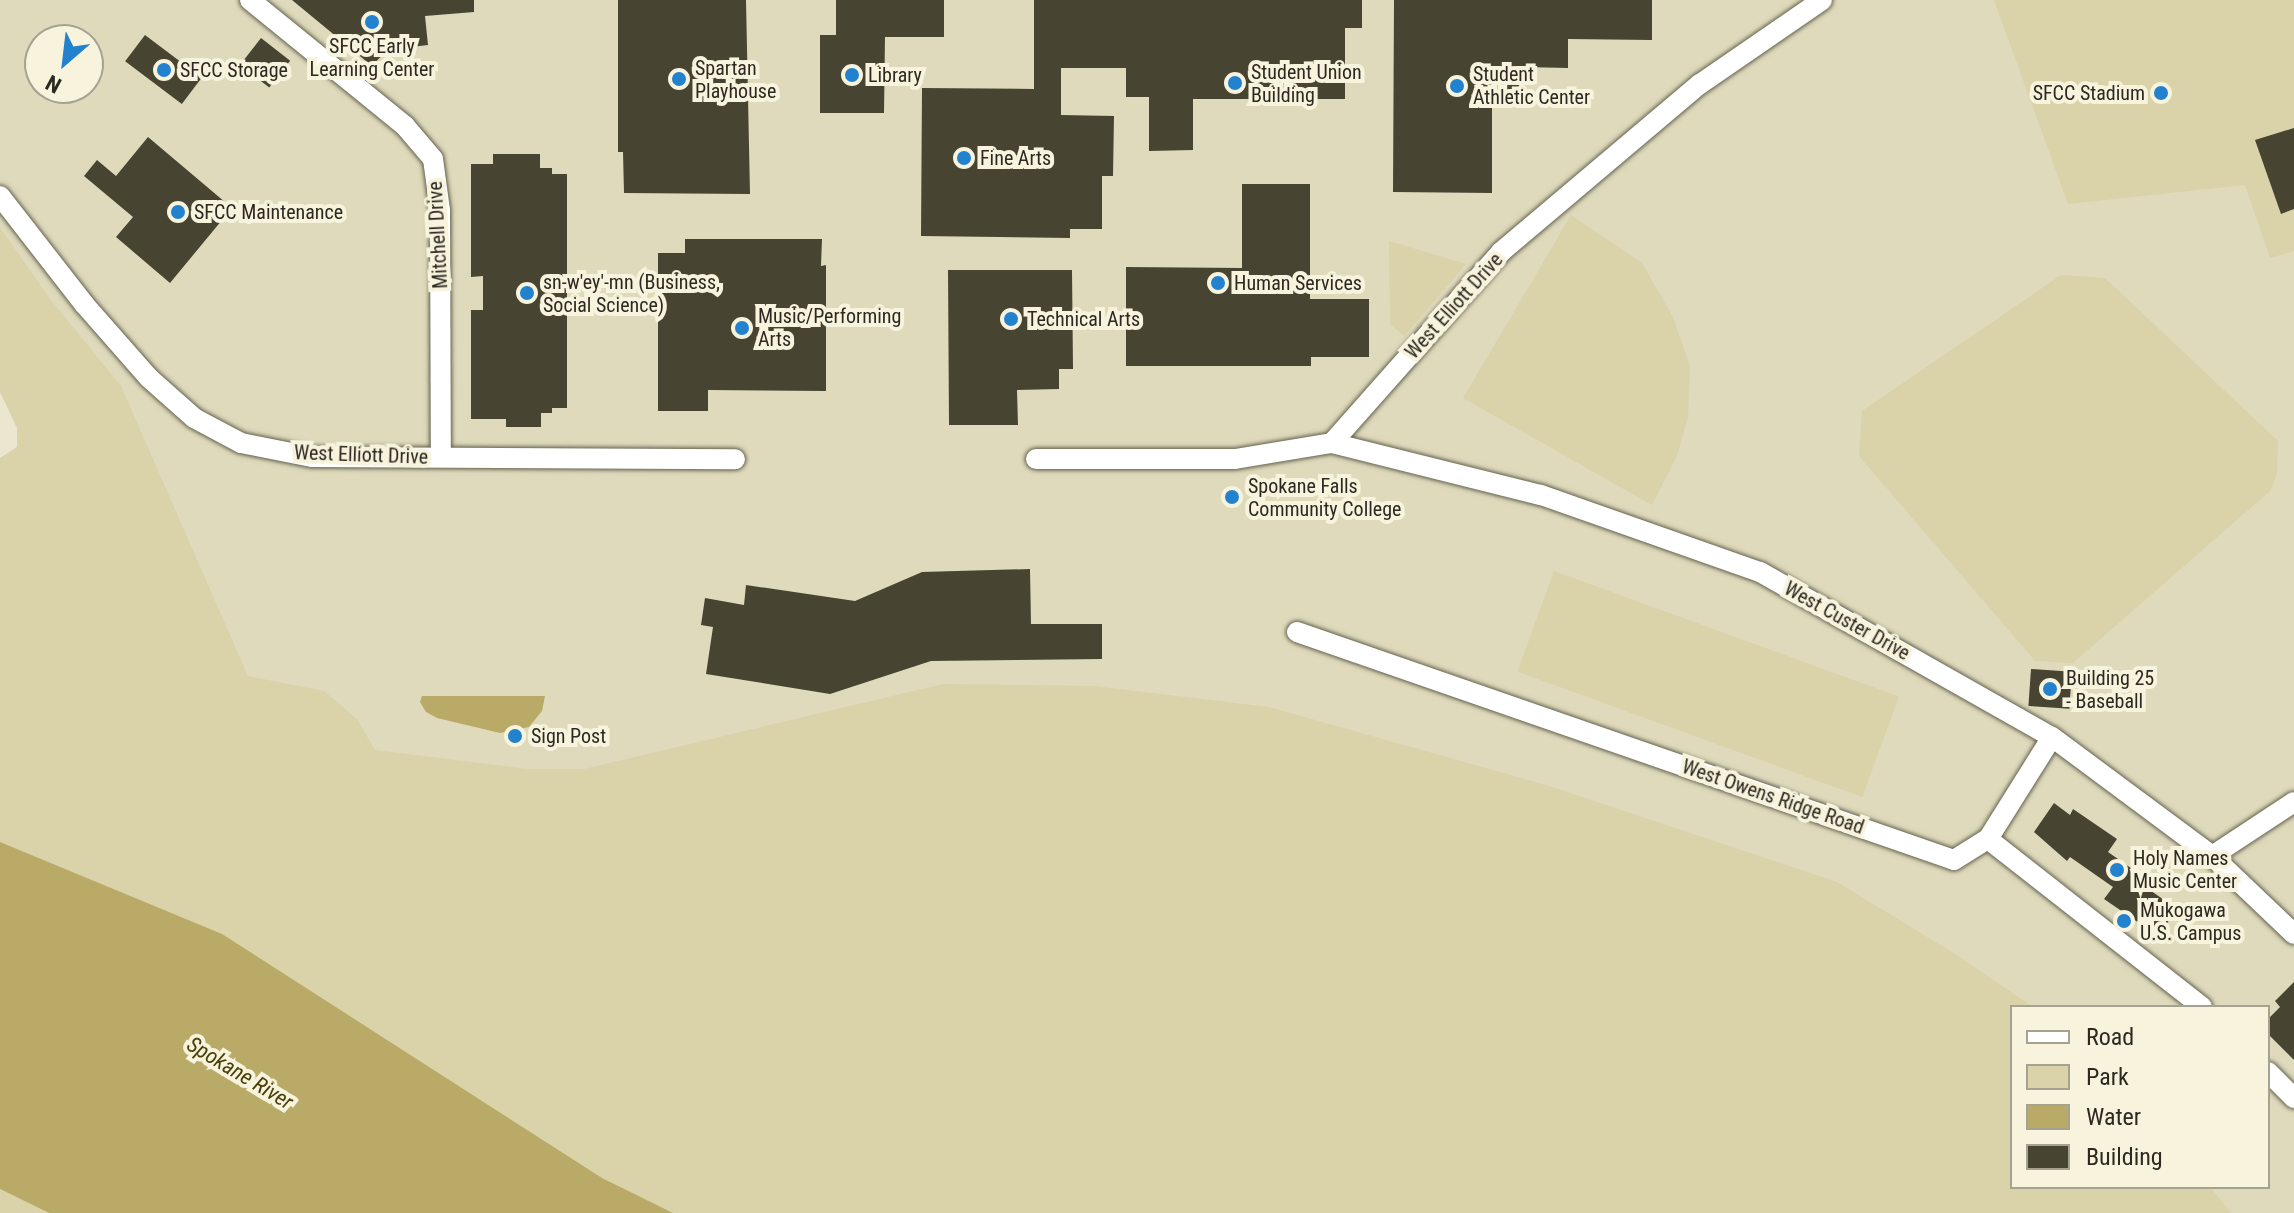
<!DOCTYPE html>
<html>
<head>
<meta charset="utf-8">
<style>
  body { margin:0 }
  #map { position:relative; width:2294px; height:1213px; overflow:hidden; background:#eae6d0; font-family:"Roboto Condensed",sans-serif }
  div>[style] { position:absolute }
  .built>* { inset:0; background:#dfdabc }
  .green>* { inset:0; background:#dad2a9; transform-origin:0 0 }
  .water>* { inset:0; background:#b9ab67 }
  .building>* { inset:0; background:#474432; transform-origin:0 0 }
  .roads { filter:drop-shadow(0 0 2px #64614e) drop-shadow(0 0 2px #64614e) }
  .street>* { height:20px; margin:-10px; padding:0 10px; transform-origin:10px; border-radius:10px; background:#fff }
  .dots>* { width:22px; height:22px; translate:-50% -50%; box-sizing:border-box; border:4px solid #f8f3dd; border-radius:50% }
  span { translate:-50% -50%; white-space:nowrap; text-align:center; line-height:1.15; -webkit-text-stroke:8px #f8f3dd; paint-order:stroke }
  .poi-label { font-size:20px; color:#2b2921 }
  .left { translate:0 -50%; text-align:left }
  .right { translate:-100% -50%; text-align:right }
  .street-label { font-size:20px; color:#2b2921 }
  .water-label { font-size:22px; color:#493f06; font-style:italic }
  .legend { position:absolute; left:2010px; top:1005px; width:260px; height:184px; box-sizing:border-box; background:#f8f3dd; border:2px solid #a6a292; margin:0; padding:10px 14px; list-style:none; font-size:24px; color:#2b2921 }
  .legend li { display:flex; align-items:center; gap:16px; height:40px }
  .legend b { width:40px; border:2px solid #a6a292 }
  .north { position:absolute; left:24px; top:24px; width:80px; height:80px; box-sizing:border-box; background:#f8f3dd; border:2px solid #a6a292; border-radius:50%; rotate:208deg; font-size:22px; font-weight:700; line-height:32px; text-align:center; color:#2b2921 }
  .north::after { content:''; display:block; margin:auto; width:28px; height:36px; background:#2282ce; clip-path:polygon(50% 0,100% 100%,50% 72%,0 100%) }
</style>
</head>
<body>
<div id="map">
  <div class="built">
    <i style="clip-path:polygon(evenodd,0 0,2294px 0,2294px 1213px,2169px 1213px,2139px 1187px,2268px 1187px,2268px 1007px,2012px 1007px,455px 807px,248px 676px,203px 577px,51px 300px,0 227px,0 0,40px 40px,88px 40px,88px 88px,40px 88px,40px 40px)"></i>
  </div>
  <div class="green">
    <i style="clip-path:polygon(1994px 0,2294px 0,2294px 251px,2270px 258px,2245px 185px,2068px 204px)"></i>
    <i style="clip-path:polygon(1571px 215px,1642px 263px,1673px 317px,1690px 366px,1688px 417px,1677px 456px,1652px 505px,1463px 398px)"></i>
    <i style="clip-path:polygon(0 227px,51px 300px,121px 386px,248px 676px,324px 691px,357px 719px,375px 750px,529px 769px,584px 769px,943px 684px,1094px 686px,1269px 707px,1546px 785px,1837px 882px,1952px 952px,2033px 1007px,2012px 1007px,2012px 1187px,2210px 1187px,2231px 1213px,673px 1213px,0 890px,0 458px,17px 447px,17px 428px,0 392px)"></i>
    <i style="clip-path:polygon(1389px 241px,1466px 264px,1404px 336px,1390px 324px)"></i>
    <i style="clip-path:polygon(2061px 275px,2105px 278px,2278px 441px,2277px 474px,2270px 491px,2073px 663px,2035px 661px,1859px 456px,1862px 411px)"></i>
    <i style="left:1554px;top:571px;width:367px;height:107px;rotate:20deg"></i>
    <i style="clip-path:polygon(0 1189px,49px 1213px,0 1213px)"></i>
  </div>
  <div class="water">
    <i style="clip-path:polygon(422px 696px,545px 696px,542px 711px,529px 727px,500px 733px,437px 718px,426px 712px,420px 702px)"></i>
    <i style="clip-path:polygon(0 842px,222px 934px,602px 1178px,673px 1213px,49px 1213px,0 1189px)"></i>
  </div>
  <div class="building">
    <i style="clip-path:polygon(292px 0,474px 0,474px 12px,425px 16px,428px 45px,387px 50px,372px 66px)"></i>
    <i style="clip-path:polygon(618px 0,746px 0,750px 194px,624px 193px,623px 152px,618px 152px)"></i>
    <i style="clip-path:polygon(836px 0,944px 0,944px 37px,885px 37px,884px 113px,820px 113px,820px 35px,836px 35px)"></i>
    <i style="clip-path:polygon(1034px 0,1362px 0,1362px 28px,1345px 28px,1345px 99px,1193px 99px,1193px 150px,1149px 151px,1149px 97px,1126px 97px,1126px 68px,1061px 68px,1061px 115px,1114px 116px,1113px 176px,1102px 176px,1102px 229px,1070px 229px,1070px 238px,921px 236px,922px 88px,1034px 89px)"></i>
    <i style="clip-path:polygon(1394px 0,1652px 0,1652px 40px,1568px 39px,1568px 68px,1519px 67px,1519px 105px,1492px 105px,1492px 193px,1393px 192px)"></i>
    <i style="left:145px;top:35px;width:71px;height:33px;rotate:37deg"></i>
    <i style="left:261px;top:38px;width:37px;height:34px;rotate:38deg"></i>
    <i style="clip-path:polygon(2294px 128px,2294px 209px,2281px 214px,2255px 140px)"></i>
    <i style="clip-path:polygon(148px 137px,232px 208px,170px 283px,116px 237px,133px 217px,84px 176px,97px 160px,116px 176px)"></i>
    <i style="clip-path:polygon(493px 154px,540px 154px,540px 168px,552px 168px,552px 174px,567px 174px,567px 408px,552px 408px,552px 413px,541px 413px,541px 427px,506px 427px,506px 419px,471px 419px,471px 310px,483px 310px,483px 276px,471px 277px,471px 164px,493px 164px)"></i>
    <i style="clip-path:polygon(1242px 184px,1310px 184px,1310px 299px,1369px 299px,1369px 357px,1311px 357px,1311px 366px,1126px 366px,1126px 267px,1242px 268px)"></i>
    <i style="clip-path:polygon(685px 239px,822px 239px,821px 266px,826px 265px,826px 391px,708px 390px,708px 411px,658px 411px,658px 253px,685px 253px)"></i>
    <i style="clip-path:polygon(948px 270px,1072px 270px,1073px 369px,1059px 369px,1059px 389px,1017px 390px,1018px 425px,949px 425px)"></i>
    <i style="clip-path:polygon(1030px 569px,1031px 624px,1102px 624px,1102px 659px,931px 661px,830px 694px,706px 674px,713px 627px,701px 625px,705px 598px,744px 605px,746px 585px,855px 601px,922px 572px)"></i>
    <i style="left:2031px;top:669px;width:41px;height:37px;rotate:4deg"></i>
    <i style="clip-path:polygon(2054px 803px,2070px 815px,2073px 809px,2117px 839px,2108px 852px,2138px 873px,2134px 879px,2177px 909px,2158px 936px,2104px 899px,2113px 887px,2070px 857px,2067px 861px,2034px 832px)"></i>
    <i style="clip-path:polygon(2294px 982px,2294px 1060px,2268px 1034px,2268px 1019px,2280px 1007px,2275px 1001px)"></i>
  </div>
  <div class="roads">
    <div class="street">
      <i style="left:250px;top:0;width:200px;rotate:39.1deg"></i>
      <i style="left:405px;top:126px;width:43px;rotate:49.7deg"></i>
      <i style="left:433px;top:159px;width:51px;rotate:82.2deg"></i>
      <i style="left:440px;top:210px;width:247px;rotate:89.8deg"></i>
      <i style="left:0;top:196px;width:137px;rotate:52.1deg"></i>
      <i style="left:84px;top:304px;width:98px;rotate:48.7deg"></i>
      <i style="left:149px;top:378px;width:60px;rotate:41.6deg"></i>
      <i style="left:194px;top:418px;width:53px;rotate:28deg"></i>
      <i style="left:241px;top:443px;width:72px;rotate:11.2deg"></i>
      <i style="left:312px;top:457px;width:423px;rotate:0.3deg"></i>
      <i style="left:1332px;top:443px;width:215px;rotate:14deg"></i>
      <i style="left:1541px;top:495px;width:232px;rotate:19.4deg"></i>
      <i style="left:1760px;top:572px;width:335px;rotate:29.5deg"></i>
      <i style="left:2052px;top:737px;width:199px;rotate:36.6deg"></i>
      <i style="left:2212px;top:856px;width:113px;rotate:43.6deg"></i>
      <i style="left:1036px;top:459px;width:199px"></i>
      <i style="left:1235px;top:459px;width:98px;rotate:-9.4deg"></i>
      <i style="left:1332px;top:443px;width:255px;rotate:-48.5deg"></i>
      <i style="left:1501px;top:252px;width:260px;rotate:-40.2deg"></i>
      <i style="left:1700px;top:84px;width:148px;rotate:-34.5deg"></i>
      <i style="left:1297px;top:632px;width:695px;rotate:19.14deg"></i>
      <i style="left:1954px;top:860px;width:40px;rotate:-32deg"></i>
      <i style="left:1988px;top:839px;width:272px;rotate:38.1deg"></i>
      <i style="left:1988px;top:839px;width:120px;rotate:-57.9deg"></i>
      <i style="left:2212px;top:856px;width:98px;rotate:-33.4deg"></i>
      <i style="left:2268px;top:1072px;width:37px;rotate:45deg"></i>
    </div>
  </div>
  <div class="dots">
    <i style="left:372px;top:22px;background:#2282ce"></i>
    <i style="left:164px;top:70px;background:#2282ce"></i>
    <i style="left:852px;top:75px;background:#2282ce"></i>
    <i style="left:679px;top:79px;background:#2282ce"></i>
    <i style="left:1235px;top:83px;background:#2282ce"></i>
    <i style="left:1457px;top:86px;background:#2282ce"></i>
    <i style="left:2161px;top:93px;background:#2282ce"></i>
    <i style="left:964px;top:158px;background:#2282ce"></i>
    <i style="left:178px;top:212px;background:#2282ce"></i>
    <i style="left:1218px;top:283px;background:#2282ce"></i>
    <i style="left:527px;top:293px;background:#2282ce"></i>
    <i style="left:1011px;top:319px;background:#2282ce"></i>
    <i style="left:742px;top:328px;background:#2282ce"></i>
    <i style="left:1232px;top:497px;background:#2282ce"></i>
    <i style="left:2050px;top:689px;background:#2282ce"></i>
    <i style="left:515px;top:736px;background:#2282ce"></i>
    <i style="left:2117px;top:870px;background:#2282ce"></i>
    <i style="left:2124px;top:921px;background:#2282ce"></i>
  </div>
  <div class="poi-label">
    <span style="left:372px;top:58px">SFCC Early<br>Learning Center</span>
    <span class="left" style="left:695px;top:80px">Spartan<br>Playhouse</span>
    <span class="left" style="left:180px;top:70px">SFCC Storage</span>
    <span class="left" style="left:1251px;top:84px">Student Union<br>Building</span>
    <span class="left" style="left:1473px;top:86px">Student<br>Athletic Center</span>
    <span class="left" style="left:868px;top:75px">Library</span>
    <span class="right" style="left:2145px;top:93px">SFCC Stadium</span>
    <span class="left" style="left:980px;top:158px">Fine Arts</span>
    <span class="left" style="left:194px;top:212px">SFCC Maintenance</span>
    <span class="left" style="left:543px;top:294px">sn-w'ey'-mn (Business,<br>Social Science)</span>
    <span class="left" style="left:1234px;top:283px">Human Services</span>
    <span class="left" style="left:758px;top:328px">Music/Performing<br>Arts</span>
    <span class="left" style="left:1027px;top:319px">Technical Arts</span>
    <span class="left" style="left:1248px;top:498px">Spokane Falls<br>Community College</span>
    <span class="left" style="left:2066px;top:690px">Building 25<br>- Baseball</span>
    <span class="left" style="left:531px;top:736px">Sign Post</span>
    <span class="left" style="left:2133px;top:870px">Holy Names<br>Music Center</span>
    <span class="left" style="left:2140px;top:922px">Mukogawa<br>U.S. Campus</span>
  </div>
  <div class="street-label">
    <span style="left:438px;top:235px;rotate:-93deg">Mitchell Drive</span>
    <span style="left:1454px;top:306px;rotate:-48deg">West Elliott Drive</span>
    <span style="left:361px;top:455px;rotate:2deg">West Elliott Drive</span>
    <span style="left:1847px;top:621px;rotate:29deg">West Custer Drive</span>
    <span style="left:1773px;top:797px;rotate:19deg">West Owens Ridge Road</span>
  </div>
  <div class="water-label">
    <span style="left:240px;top:1073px;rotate:31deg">Spokane River</span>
  </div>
  <ul class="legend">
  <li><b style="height:10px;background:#fff"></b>Road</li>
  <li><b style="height:22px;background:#dad2a9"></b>Park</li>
  <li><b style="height:22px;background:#b9ab67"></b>Water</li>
  <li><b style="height:22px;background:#474432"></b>Building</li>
  </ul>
  <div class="north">N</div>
</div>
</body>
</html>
